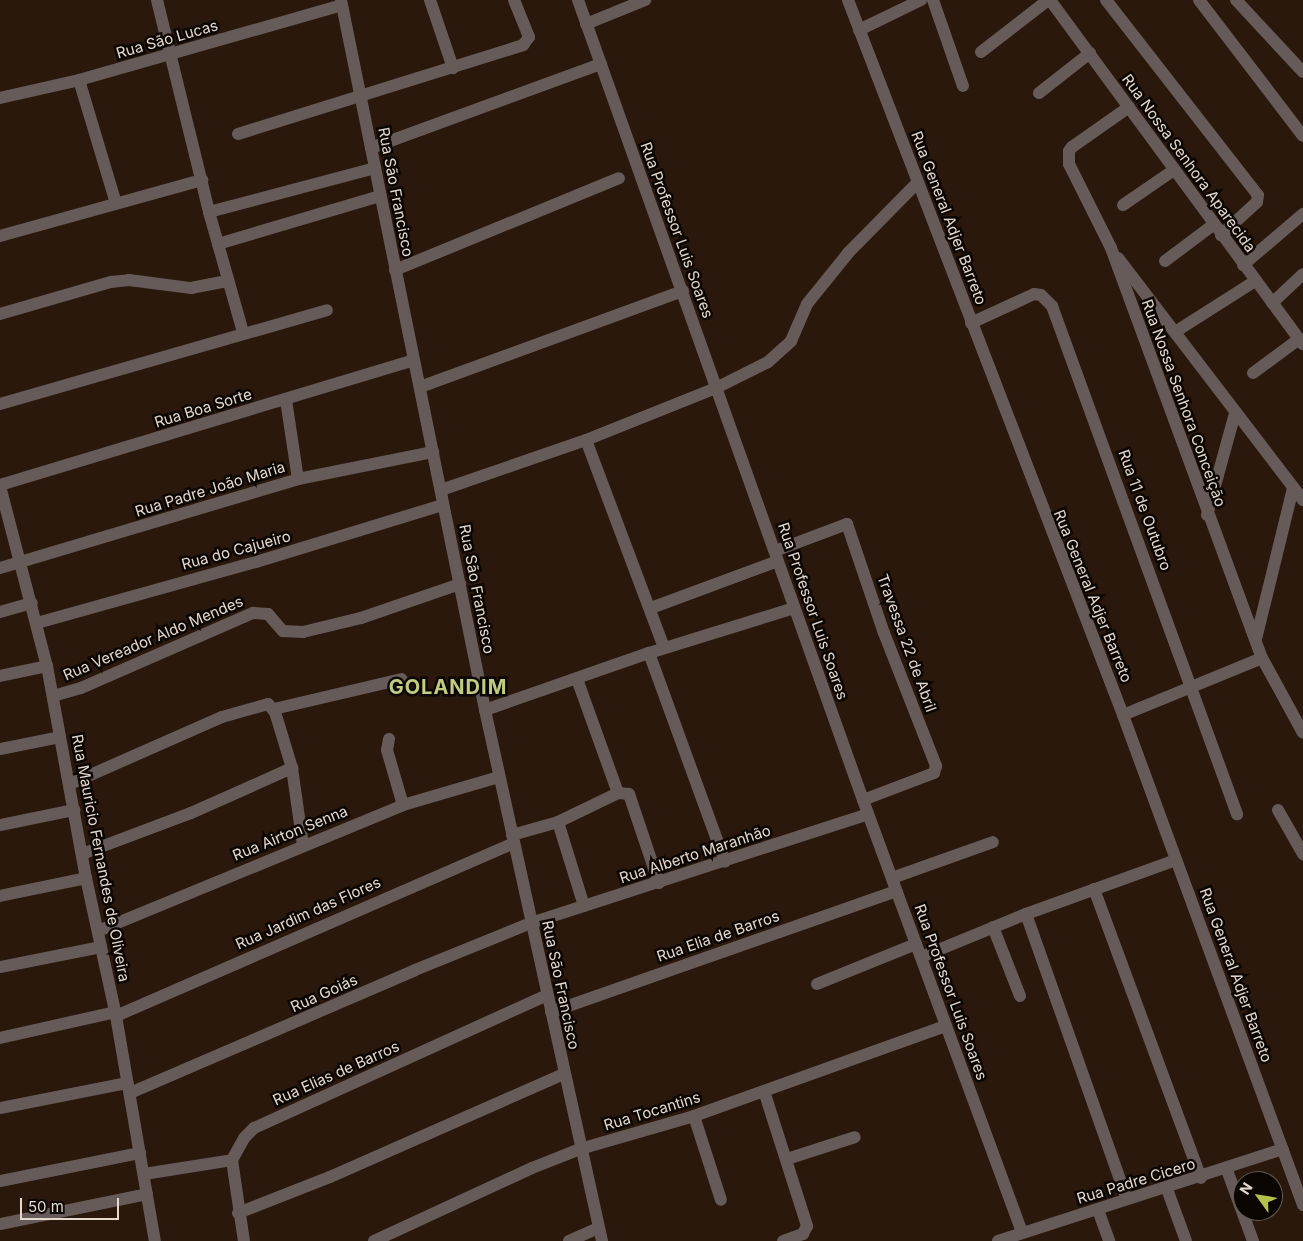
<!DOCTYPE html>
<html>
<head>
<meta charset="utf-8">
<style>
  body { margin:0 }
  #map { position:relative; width:1303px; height:1241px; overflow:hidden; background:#29180b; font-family:Inter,sans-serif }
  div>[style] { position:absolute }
  .minor>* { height:12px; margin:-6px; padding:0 6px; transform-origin:6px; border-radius:6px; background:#675b5a }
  span { translate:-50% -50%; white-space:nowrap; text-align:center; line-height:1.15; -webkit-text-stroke:5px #0c0602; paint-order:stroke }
  .street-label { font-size:15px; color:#e4d8cf }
  .district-label { font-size:20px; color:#c0cc80; font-weight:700; letter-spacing:1px }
  .north { position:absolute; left:1233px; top:1171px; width:50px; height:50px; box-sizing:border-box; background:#0c0602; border:1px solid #625a54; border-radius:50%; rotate:302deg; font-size:14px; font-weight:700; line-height:20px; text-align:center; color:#e4d8cf }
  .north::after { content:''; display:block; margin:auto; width:18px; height:22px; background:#b3c24b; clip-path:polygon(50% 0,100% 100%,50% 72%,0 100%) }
  .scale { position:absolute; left:20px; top:1198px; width:99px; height:22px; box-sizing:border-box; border:2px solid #e4d8cf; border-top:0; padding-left:6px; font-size:15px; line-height:18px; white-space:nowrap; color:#e4d8cf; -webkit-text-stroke:4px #0c0602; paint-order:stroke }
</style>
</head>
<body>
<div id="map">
  <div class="minor">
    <i style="left:157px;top:0;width:218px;rotate:76.2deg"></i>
    <i style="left:209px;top:212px;width:125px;rotate:74.2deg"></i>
    <i style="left:341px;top:0;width:724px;rotate:78.53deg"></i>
    <i style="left:485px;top:710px;width:544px;rotate:77.57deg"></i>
    <i style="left:430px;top:0;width:72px;rotate:71.3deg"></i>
    <i style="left:578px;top:0;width:849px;rotate:70.39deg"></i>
    <i style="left:863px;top:800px;width:460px;rotate:69.8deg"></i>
    <i style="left:848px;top:0;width:766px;rotate:68.96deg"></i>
    <i style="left:1123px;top:715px;width:522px;rotate:69.83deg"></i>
    <i style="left:933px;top:0;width:91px;rotate:70.8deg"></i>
    <i style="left:1050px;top:0;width:427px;rotate:53.7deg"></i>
    <i style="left:1106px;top:0;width:247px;rotate:52.1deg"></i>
    <i style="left:1258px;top:195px;width:7px;rotate:98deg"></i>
    <i style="left:1257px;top:202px;width:49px;rotate:137.5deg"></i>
    <i style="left:1199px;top:0;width:171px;rotate:52.6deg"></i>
    <i style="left:1236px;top:0;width:98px;rotate:47.1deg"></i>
    <i style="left:586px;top:24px;width:64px;rotate:-22.1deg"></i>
    <i style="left:859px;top:30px;width:69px;rotate:-25.8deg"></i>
    <i style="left:981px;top:52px;width:85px;rotate:-37.8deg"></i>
    <i style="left:79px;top:80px;width:128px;rotate:73.3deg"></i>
    <i style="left:1039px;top:93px;width:65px;rotate:-38.1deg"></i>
    <i style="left:0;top:98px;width:81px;rotate:-12.8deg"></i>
    <i style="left:79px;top:80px;width:273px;rotate:-15.9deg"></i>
    <i style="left:1129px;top:107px;width:70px;rotate:144.9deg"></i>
    <i style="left:1072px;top:147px;width:5px;rotate:127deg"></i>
    <i style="left:1069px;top:151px;width:13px;rotate:90deg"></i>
    <i style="left:1069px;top:164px;width:94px;rotate:63.4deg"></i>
    <i style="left:1111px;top:248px;width:437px;rotate:69.8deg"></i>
    <i style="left:1262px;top:658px;width:85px;rotate:61.3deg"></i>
    <i style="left:238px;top:134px;width:299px;rotate:-17.3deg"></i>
    <i style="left:523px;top:45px;width:10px;rotate:-53deg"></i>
    <i style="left:529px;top:37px;width:40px;rotate:-112deg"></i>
    <i style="left:371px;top:148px;width:245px;rotate:-20.1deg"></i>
    <i style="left:1123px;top:205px;width:62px;rotate:-34.5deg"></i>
    <i style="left:209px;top:212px;width:172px;rotate:-14.8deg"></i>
    <i style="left:0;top:236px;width:210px;rotate:-15.5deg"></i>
    <i style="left:218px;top:244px;width:169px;rotate:-16.5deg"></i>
    <i style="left:1118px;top:258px;width:305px;rotate:52.6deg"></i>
    <i style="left:1165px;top:261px;width:60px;rotate:-36.9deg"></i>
    <i style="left:1243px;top:265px;width:79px;rotate:-40.4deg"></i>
    <i style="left:395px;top:270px;width:242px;rotate:-22.3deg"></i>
    <i style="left:1272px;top:303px;width:42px;rotate:-43.1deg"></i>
    <i style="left:0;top:314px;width:116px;rotate:-16.1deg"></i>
    <i style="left:111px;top:282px;width:18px;rotate:-6deg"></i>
    <i style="left:129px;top:280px;width:63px;rotate:7.4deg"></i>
    <i style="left:191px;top:288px;width:38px;rotate:-11deg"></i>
    <i style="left:971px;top:323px;width:69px;rotate:-24.7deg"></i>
    <i style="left:1034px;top:294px;width:7px;rotate:8deg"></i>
    <i style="left:1041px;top:295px;width:16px;rotate:45deg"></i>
    <i style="left:1052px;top:306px;width:541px;rotate:69.99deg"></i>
    <i style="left:1175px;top:332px;width:95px;rotate:-32.5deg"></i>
    <i style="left:1253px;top:373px;width:57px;rotate:-36.5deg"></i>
    <i style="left:420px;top:387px;width:280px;rotate:-20.1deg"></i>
    <i style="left:286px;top:400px;width:80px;rotate:81.4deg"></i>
    <i style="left:0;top:404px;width:340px;rotate:-16deg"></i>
    <i style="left:586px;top:440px;width:222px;rotate:69.4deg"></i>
    <i style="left:0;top:485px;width:432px;rotate:-16.8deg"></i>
    <i style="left:0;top:486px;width:186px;rotate:75.4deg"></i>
    <i style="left:47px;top:666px;width:216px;rotate:79.6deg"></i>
    <i style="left:86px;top:878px;width:141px;rotate:77.7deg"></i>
    <i style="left:116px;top:1016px;width:228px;rotate:80.2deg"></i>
    <i style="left:441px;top:490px;width:153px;rotate:-19deg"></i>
    <i style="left:586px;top:440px;width:140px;rotate:-21.8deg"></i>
    <i style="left:716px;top:388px;width:58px;rotate:-26.6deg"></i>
    <i style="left:768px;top:362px;width:31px;rotate:-42deg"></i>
    <i style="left:791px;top:341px;width:40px;rotate:-66.6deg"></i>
    <i style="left:807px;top:304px;width:67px;rotate:-51.1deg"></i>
    <i style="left:849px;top:252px;width:98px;rotate:-45.4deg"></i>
    <i style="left:1207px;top:515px;width:106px;rotate:-74.6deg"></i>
    <i style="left:775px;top:551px;width:77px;rotate:-20.6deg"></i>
    <i style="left:847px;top:524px;width:115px;rotate:71.3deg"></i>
    <i style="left:884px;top:633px;width:143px;rotate:68.6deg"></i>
    <i style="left:936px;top:766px;width:7px;rotate:106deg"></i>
    <i style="left:934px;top:773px;width:76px;rotate:159.2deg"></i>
    <i style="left:0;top:568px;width:311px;rotate:-16.6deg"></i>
    <i style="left:298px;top:479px;width:138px;rotate:-11.3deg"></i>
    <i style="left:651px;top:608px;width:135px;rotate:-20.3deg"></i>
    <i style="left:0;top:612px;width:33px;rotate:-16deg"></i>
    <i style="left:37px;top:623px;width:227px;rotate:-15.6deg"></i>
    <i style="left:256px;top:562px;width:195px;rotate:-17deg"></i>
    <i style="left:1256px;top:639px;width:155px;rotate:-76.2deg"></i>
    <i style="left:649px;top:653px;width:222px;rotate:70deg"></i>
    <i style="left:0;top:676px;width:48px;rotate:-12deg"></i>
    <i style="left:577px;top:679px;width:121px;rotate:70.2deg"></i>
    <i style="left:53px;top:696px;width:29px;rotate:-16deg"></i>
    <i style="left:81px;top:688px;width:188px;rotate:-23.6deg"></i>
    <i style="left:253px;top:613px;width:15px;rotate:4deg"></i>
    <i style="left:268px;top:614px;width:23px;rotate:49deg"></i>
    <i style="left:283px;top:631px;width:20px;rotate:3deg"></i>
    <i style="left:303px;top:632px;width:60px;rotate:-13.6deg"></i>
    <i style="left:361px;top:618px;width:105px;rotate:-19deg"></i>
    <i style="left:274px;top:709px;width:131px;rotate:-13.2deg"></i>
    <i style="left:485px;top:710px;width:174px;rotate:-19.2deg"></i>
    <i style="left:649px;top:653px;width:152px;rotate:-17.2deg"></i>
    <i style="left:1123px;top:715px;width:150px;rotate:-22.3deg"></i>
    <i style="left:389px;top:739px;width:11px;rotate:100deg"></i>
    <i style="left:387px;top:750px;width:57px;rotate:73.8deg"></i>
    <i style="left:0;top:749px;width:61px;rotate:-11.3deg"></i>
    <i style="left:70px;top:784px;width:166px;rotate:-23.8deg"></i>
    <i style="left:222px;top:717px;width:48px;rotate:-15.8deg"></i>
    <i style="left:268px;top:704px;width:11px;rotate:49deg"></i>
    <i style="left:275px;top:712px;width:59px;rotate:73.1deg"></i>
    <i style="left:292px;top:768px;width:78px;rotate:81.9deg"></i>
    <i style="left:1278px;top:810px;width:51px;rotate:60.4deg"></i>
    <i style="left:558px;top:822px;width:67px;rotate:-25.8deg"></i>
    <i style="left:618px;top:793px;width:11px;rotate:5deg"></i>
    <i style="left:629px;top:794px;width:94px;rotate:71.4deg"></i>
    <i style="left:0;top:825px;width:76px;rotate:-11.5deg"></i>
    <i style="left:512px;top:835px;width:48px;rotate:-15.8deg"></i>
    <i style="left:558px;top:822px;width:88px;rotate:72.8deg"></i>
    <i style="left:82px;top:854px;width:116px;rotate:-20.6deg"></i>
    <i style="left:191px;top:813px;width:111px;rotate:-24deg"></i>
    <i style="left:892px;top:878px;width:107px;rotate:-19.6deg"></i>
    <i style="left:1094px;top:889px;width:308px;rotate:69.7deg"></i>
    <i style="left:0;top:896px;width:88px;rotate:-11.8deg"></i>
    <i style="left:1026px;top:914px;width:302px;rotate:70.5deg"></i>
    <i style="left:993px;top:927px;width:74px;rotate:68.6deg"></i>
    <i style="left:98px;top:931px;width:330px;rotate:-22.4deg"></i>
    <i style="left:403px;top:805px;width:100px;rotate:-16.3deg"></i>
    <i style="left:921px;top:957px;width:113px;rotate:-22.3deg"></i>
    <i style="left:1026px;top:914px;width:159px;rotate:-19.8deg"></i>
    <i style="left:0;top:967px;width:103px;rotate:-11.2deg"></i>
    <i style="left:817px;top:984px;width:107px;rotate:-22deg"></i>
    <i style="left:551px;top:1012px;width:366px;rotate:-19.3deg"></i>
    <i style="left:116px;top:1016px;width:434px;rotate:-23.5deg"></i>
    <i style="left:0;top:1038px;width:118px;rotate:-12.7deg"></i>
    <i style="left:764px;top:1091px;width:142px;rotate:72.3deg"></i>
    <i style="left:807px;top:1226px;width:9px;rotate:117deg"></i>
    <i style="left:803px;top:1234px;width:21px;rotate:161deg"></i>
    <i style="left:130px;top:1093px;width:310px;rotate:-23.3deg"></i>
    <i style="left:415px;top:970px;width:125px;rotate:-22.1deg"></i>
    <i style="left:531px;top:923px;width:354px;rotate:-17.9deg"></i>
    <i style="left:0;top:1108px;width:130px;rotate:-11.1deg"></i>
    <i style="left:694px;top:1116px;width:88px;rotate:72.2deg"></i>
    <i style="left:787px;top:1159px;width:71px;rotate:-17.9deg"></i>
    <i style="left:232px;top:1160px;width:82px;rotate:81.6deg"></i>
    <i style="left:1227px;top:1170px;width:76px;rotate:69.9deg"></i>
    <i style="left:144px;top:1174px;width:89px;rotate:-9deg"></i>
    <i style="left:232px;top:1160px;width:25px;rotate:-61deg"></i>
    <i style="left:244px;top:1138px;width:14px;rotate:-45deg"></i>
    <i style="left:254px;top:1128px;width:322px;rotate:-24.4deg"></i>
    <i style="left:0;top:1181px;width:143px;rotate:-11.3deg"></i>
    <i style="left:1167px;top:1189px;width:55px;rotate:69.9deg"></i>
    <i style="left:1098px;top:1210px;width:33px;rotate:70deg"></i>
    <i style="left:238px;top:1213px;width:99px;rotate:-21.4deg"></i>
    <i style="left:330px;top:1177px;width:256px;rotate:-23.8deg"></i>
    <i style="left:0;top:1224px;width:150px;rotate:-11.5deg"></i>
    <i style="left:374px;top:1241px;width:174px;rotate:-24.8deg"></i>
    <i style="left:532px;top:1168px;width:52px;rotate:-21.6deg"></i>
    <i style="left:580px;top:1149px;width:119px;rotate:-16.1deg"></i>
    <i style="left:694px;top:1116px;width:267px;rotate:-19.7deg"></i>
    <i style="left:569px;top:1241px;width:32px;rotate:-24deg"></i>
    <i style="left:998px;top:1241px;width:299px;rotate:-17.9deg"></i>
  </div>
  <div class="street-label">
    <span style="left:167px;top:39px;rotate:-16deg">Rua São Lucas</span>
    <span style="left:1189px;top:163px;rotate:54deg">Rua Nossa Senhora Aparecida</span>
    <span style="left:396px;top:192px;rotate:79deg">Rua São Francisco</span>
    <span style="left:949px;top:218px;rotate:69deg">Rua General Adjer Barreto</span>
    <span style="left:677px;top:230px;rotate:70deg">Rua Professor Luis Soares</span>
    <span style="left:1184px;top:403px;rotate:70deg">Rua Nossa Senhora Conceição</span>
    <span style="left:203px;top:408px;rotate:-17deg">Rua Boa Sorte</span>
    <span style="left:210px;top:489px;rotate:-17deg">Rua Padre João Maria</span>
    <span style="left:1145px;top:510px;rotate:70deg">Rua 11 de Outubro</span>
    <span style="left:236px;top:550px;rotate:-15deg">Rua do Cajueiro</span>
    <span style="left:477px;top:589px;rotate:79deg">Rua São Francisco</span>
    <span style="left:1093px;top:596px;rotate:68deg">Rua General Adjer Barreto</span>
    <span style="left:813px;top:611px;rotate:71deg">Rua Professor Luis Soares</span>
    <span style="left:153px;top:638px;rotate:-23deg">Rua Vereador Aldo Mendes</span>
    <span style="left:907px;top:643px;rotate:70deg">Travessa 22 de Abril</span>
    <span style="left:290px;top:833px;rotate:-22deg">Rua Airton Senna</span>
    <span style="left:695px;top:854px;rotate:-18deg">Rua Alberto Maranhão</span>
    <span style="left:101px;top:858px;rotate:79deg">Rua Mauricio Fernandes de Oliveira</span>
    <span style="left:308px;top:913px;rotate:-24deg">Rua Jardim das Flores</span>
    <span style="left:718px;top:936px;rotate:-19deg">Rua Elia de Barros</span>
    <span style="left:1236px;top:975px;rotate:70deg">Rua General Adjer Barreto</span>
    <span style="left:561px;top:985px;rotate:78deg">Rua São Francisco</span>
    <span style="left:951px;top:992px;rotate:70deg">Rua Professor Luis Soares</span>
    <span style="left:324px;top:993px;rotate:-24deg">Rua Goiás</span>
    <span style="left:336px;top:1073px;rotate:-24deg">Rua Elias de Barros</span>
    <span style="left:652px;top:1111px;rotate:-17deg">Rua Tocantins</span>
    <span style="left:1136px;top:1181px;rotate:-17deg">Rua Padre Cicero</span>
  </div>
  <div class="district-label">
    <span style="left:448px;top:687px">GOLANDIM</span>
  </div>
  <div class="north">N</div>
  <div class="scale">50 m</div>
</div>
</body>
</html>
